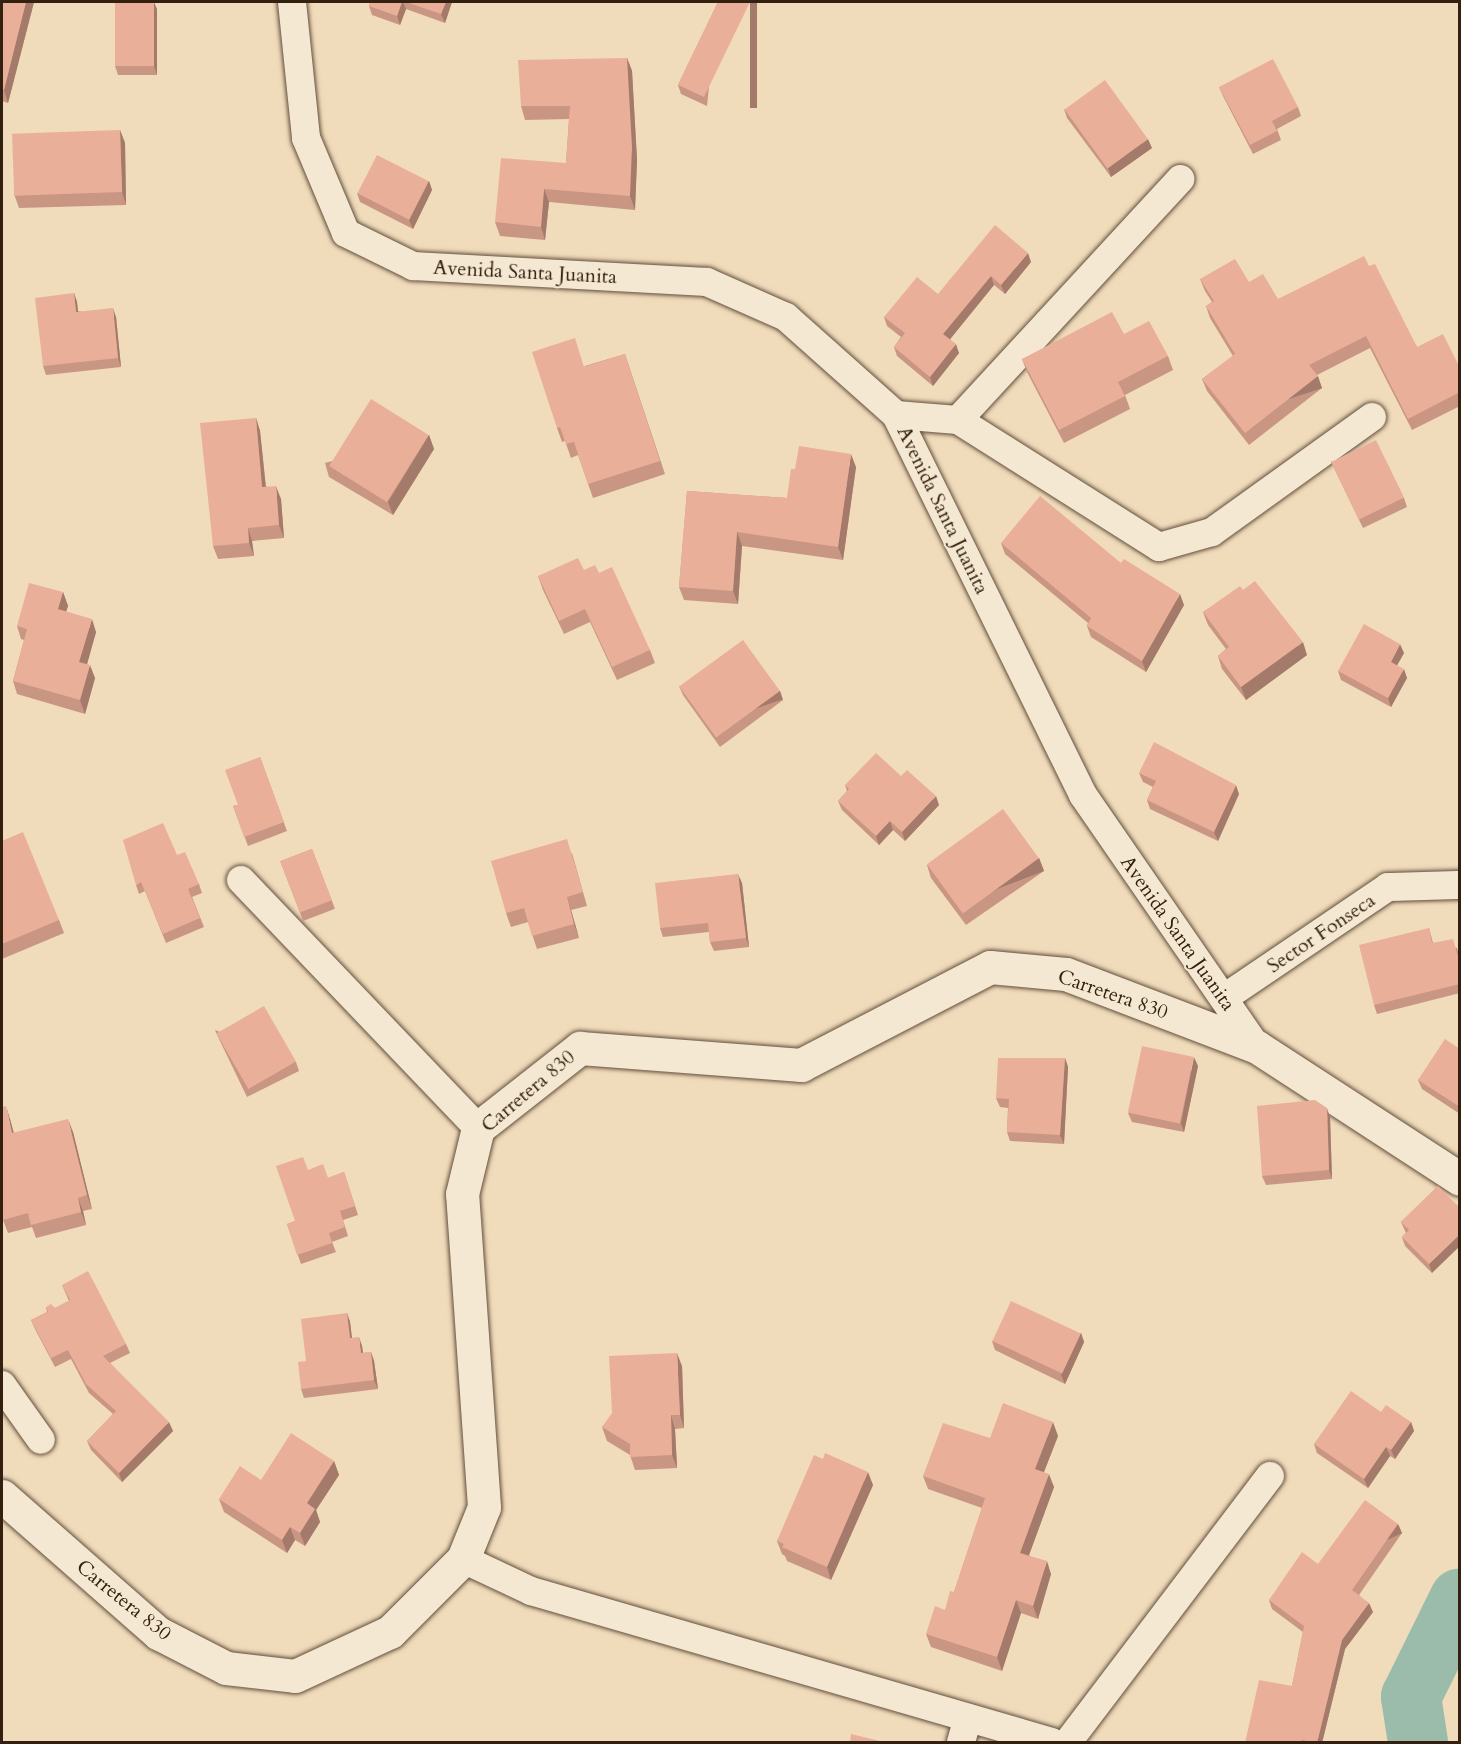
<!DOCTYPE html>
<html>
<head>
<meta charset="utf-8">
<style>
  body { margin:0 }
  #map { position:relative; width:1461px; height:1744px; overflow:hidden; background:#f0dbbb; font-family:Cardo,serif }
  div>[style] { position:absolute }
  .river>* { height:60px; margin:-30px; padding:0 30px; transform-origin:30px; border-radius:30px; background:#9bbcab }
  .roads { filter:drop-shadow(0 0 2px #624f3b) drop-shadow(0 0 2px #624f3b) }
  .street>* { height:28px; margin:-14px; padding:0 14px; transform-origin:14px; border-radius:14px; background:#f5e8d3 }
  .secondary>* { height:33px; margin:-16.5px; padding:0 16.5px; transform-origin:16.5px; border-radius:16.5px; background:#f5e8d3 }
  .wall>* { inset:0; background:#c99684; transform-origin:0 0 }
  .shaded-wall>* { inset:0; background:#a47a6b; transform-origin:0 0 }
  .building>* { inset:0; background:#eaaf99; transform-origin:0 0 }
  span { translate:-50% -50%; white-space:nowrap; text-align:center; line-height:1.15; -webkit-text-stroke:4.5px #f5e8d3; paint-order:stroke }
  .street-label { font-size:20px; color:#332010 }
  .frame { position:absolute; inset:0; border:3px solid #332010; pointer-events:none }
</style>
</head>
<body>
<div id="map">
  <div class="river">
    <i style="left:1418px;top:1742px;width:46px;rotate:-98.8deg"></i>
    <i style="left:1411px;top:1697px;width:110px;rotate:-63.7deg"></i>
  </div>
  <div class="roads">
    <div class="street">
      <i style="left:292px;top:2px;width:137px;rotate:84.1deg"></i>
      <i style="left:306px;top:138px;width:103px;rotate:67.2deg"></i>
      <i style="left:346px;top:233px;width:75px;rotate:26.2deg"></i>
      <i style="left:413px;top:266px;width:294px;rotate:3.1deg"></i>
      <i style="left:707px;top:282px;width:86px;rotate:23.9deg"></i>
      <i style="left:786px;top:317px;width:147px;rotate:41.7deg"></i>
      <i style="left:896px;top:415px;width:424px;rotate:63.8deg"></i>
      <i style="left:1083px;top:795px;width:306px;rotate:55.4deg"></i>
      <i style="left:896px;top:415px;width:62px;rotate:4.6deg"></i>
      <i style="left:958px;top:420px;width:328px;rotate:-47.3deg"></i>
      <i style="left:958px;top:420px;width:238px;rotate:32.3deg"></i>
      <i style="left:1159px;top:547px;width:55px;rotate:-15.8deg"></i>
      <i style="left:1212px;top:532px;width:197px;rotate:-35.7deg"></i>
      <i style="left:241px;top:880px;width:343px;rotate:46.3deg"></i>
      <i style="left:1224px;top:998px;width:198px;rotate:-34.1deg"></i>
      <i style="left:1388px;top:887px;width:72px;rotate:-1.6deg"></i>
      <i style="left:2px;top:1385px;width:67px;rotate:54.7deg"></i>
      <i style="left:463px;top:1559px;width:75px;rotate:25.2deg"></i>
      <i style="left:531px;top:1591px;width:542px;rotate:16.16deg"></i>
      <i style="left:961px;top:1742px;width:25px;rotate:-74deg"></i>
      <i style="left:1068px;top:1742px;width:334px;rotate:-52.8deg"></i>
    </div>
    <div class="secondary">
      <i style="left:2px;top:1496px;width:208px;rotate:41.3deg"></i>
      <i style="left:158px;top:1633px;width:76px;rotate:27.2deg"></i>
      <i style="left:226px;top:1668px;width:69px;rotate:6.6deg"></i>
      <i style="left:295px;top:1676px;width:105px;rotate:-24.9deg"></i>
      <i style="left:390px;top:1632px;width:103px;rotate:-45deg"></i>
      <i style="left:463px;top:1559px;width:56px;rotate:-68deg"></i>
      <i style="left:484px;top:1507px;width:314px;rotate:-94deg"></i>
      <i style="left:462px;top:1194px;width:68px;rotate:-76.4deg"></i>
      <i style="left:478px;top:1128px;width:130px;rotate:-38.1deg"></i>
      <i style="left:580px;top:1048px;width:222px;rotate:4.4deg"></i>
      <i style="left:801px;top:1065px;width:213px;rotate:-27.4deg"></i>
      <i style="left:990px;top:967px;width:76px;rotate:5.3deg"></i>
      <i style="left:1066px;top:974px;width:204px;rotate:20.9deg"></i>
      <i style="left:1257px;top:1047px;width:242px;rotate:33deg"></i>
    </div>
  </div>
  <div class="wall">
    <i style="clip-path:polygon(2px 2px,34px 2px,8px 103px,2px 101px)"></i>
    <i style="clip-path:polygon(370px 2px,452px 2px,445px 23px,406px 9px,400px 25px,372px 15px,369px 6px)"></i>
    <i style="clip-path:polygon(718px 2px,707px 106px,681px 94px,678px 85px)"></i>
    <i style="clip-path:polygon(157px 9px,157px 75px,118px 75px,115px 66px)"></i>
    <i style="clip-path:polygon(627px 58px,632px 71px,637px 160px,635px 210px,549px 202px,545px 240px,500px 236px,495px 222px,566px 163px,569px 119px,525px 120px,521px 106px)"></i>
    <i style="clip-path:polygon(1219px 87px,1298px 107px,1301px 116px,1277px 129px,1281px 140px,1253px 154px,1223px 96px)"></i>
    <i style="clip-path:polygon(1064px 109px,1152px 148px,1111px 177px,1067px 118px)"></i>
    <i style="clip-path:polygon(120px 130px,125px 143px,126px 205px,19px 208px,14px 194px)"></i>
    <i style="clip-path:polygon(429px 181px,432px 190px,413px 229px,360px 202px,357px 193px)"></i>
    <i style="clip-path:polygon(1031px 262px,1005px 294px,994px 285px,950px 339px,959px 353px,933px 386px,897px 356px,894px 347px,901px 337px,887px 326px,884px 317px,938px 294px)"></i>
    <i style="clip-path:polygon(1369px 266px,1417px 347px,1460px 368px,1460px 406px,1412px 430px,1370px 348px,1317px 375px,1322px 388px,1249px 445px,1207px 391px,1202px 379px,1233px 356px,1210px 318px,1206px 306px,1212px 302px,1205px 291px,1200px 279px,1249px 282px,1278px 299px)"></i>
    <i style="clip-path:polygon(74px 293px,77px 302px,78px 311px,116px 317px,121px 367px,46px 375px,43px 366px)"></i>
    <i style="clip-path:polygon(1124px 334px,1168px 356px,1173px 370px,1125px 395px,1130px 409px,1064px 443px,1027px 372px,1022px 359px)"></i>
    <i style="clip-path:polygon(625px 354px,665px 474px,593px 498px,578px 455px,571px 458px,565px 441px,562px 442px,557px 428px,585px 366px)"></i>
    <i style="clip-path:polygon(256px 418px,260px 431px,266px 486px,281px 499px,284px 538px,252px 541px,254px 556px,218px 559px,213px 546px)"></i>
    <i style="clip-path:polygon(429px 435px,434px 449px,393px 515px,329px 477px,325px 463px)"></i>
    <i style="clip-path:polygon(1331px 461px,1404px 498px,1407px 507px,1363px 528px,1335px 470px)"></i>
    <i style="clip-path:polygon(856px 467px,843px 560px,742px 546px,738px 604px,684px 600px,679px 587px,687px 491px,787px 498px,795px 469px)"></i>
    <i style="clip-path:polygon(1001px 543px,1121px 563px,1184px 605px,1146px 672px,1091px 637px,1087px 626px,1088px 623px,1005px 554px)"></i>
    <i style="clip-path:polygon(584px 570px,599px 573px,650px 650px,655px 663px,617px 680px,590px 622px,564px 634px,543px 590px,538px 576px)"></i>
    <i style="clip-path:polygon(1243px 590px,1307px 655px,1246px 700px,1222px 669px,1218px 656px,1226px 649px,1208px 625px,1203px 612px)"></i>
    <i style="clip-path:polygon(63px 592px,68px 606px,66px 612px,96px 632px,87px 664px,95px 678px,85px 714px,17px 694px,13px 681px,24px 640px,21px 639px,17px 626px)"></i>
    <i style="clip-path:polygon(1404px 653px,1397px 665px,1407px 678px,1391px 707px,1341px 680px,1338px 671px)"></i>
    <i style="clip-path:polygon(679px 686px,780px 691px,783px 700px,720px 747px,683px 695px)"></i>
    <i style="clip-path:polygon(260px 757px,287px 831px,248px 846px,233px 806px,238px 805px)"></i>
    <i style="clip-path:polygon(1139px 773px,1239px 794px,1218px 841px,1150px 809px,1147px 800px,1153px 787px,1143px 782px)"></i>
    <i style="clip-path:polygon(901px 776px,939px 805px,905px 841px,893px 830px,879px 845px,842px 810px,838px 801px,847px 791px,845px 785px)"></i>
    <i style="clip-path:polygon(2px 841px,59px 920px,64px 933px,2px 959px)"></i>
    <i style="left:312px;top:849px;width:64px;height:34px;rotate:69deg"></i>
    <i style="clip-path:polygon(572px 853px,587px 906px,571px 910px,579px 938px,537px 949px,528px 922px,511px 927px,506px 913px)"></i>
    <i style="clip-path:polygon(177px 855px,199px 884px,202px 893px,192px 897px,204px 927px,166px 943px,145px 891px,139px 894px,136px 885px)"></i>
    <i style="clip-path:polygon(1039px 858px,1044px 871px,966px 925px,931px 878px,927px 865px)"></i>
    <i style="clip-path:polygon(742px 883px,749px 947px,714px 951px,710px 942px,709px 932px,663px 937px,660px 928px)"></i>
    <i style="clip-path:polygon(1429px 928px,1433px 943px,1457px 948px,1460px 959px,1460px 993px,1377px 1014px,1374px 1005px)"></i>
    <i style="clip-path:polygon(215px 1030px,296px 1062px,299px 1071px,247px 1097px,219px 1039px)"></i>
    <i style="clip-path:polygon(1460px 1049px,1460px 1114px,1422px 1089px,1418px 1080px)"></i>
    <i style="clip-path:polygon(1065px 1058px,1068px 1067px,1064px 1144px,1010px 1141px,1007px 1132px,1008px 1108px,1000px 1107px,996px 1098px)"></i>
    <i style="clip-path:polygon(1198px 1066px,1184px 1132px,1132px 1122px,1128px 1113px)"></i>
    <i style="clip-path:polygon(1330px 1117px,1332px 1179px,1266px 1185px,1262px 1176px)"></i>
    <i style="clip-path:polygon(10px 1119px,14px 1133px,73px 1132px,92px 1209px,83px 1211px,86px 1225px,36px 1238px,32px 1227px,8px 1233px,3px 1220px)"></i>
    <i style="clip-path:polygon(308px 1170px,328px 1178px,344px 1172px,358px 1215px,343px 1220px,348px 1236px,332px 1242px,336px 1252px,301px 1264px,287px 1224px,295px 1221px)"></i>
    <i style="clip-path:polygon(1438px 1186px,1432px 1273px,1405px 1246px,1402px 1237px,1406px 1233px,1401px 1222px)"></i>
    <i style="clip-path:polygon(62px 1285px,126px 1344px,130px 1353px,110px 1363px,173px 1431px,122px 1482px,91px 1450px,87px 1441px,113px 1414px,89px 1393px,71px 1359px,55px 1367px,35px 1329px,31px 1320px,47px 1312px,46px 1307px,55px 1308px,69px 1301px)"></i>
    <i style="clip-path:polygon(347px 1313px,350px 1322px,352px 1338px,362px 1346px,363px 1353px,371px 1352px,374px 1361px,378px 1389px,304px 1398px,301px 1389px,306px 1361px)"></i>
    <i style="clip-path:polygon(1081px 1333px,1084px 1342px,1065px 1384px,995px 1350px,992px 1341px)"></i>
    <i style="clip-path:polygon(682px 1366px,684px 1428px,675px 1429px,677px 1468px,635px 1470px,630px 1455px,607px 1441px,602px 1427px)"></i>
    <i style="clip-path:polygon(1381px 1412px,1411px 1422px,1414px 1431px,1395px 1459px,1390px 1456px,1368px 1488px,1317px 1453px,1314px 1444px)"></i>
    <i style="clip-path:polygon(1058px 1436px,1044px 1472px,1054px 1487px,1029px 1555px,1051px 1574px,1038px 1619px,1021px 1613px,1002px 1671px,931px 1647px,926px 1634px,945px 1610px,954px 1592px,982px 1508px,928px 1489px,923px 1476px,990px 1438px)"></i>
    <i style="clip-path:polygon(823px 1459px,873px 1485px,831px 1580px,787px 1561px,785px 1556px,782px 1554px,777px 1541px)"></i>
    <i style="clip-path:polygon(334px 1461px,339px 1475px,316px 1510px,320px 1522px,305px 1546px,295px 1540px,287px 1553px,224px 1512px,219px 1499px,261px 1480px)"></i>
    <i style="clip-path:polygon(1398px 1524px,1402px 1533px,1359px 1595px,1373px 1612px,1345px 1649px,1322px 1743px,1245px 1743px,1292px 1686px,1303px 1632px,1272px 1609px,1269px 1600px,1318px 1564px)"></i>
  </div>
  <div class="shaded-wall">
    <i style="clip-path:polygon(26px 2px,34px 2px,8px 103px,4px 90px)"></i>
    <i style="clip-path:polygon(154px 2px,157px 9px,157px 75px,154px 66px)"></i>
    <i style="clip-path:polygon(402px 2px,403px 2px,406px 9px,400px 25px,397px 16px)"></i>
    <i style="clip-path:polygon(446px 2px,452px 2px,445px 23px,441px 14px)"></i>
    <i style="left:750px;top:2px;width:7px;height:106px"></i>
    <i style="clip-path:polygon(627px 58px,632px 71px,637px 160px,635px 210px,630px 196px)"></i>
    <i style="clip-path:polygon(120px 130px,125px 143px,126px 205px,122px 192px)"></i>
    <i style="clip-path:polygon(1148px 139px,1152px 148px,1111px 177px,1108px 168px)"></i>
    <i style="clip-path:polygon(429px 181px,432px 190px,413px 229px,409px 220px)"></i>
    <i style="clip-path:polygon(544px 189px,549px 202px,545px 240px,541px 227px)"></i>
    <i style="clip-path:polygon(1028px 253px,1031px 262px,1005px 294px,1001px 285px)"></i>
    <i style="clip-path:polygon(991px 276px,994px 285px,947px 343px,943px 334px)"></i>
    <i style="clip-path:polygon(74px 293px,77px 302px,79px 321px,76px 312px)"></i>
    <i style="clip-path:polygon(113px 308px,116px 317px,121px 367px,118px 358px)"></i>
    <i style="clip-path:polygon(956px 344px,959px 353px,933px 386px,930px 377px)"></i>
    <i style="left:1318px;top:376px;width:13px;height:93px;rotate:72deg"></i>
    <i style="clip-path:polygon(256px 418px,260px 431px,267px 500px,262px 487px)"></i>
    <i style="clip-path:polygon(429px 435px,434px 449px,393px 515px,388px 502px)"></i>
    <i style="clip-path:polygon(851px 454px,856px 467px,843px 560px,838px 547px)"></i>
    <i style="clip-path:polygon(276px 486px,281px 499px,284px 538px,279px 525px)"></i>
    <i style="clip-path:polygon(248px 528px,252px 541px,254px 556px,249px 543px)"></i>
    <i style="clip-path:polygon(737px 532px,742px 546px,738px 604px,733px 591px)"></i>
    <i style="clip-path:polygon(63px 592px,68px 606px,62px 623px,58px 609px)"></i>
    <i style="clip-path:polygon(1180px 594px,1184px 605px,1146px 672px,1142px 661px)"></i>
    <i style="clip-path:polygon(92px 619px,96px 632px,84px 675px,79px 662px)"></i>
    <i style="clip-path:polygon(1303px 642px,1307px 655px,1246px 700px,1241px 687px)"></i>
    <i style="clip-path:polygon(1400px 644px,1404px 653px,1394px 671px,1391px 662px)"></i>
    <i style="clip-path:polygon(90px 665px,95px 678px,85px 714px,80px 700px)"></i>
    <i style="clip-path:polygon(1404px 669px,1407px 678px,1391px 707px,1388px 698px)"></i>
    <i style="left:780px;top:691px;width:9px;height:79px;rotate:72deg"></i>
    <i style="clip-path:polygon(1236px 785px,1239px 794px,1218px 841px,1214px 832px)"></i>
    <i style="clip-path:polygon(936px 796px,939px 805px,905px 841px,902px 832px)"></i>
    <i style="clip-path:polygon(890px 821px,893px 830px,879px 845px,876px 836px)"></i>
    <i style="left:1039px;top:858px;width:14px;height:94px;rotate:69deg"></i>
    <i style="clip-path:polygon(738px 874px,742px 883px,749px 947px,746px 938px)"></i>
    <i style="clip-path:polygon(567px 897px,571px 910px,579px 938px,574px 924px)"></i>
    <i style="clip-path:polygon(1194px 1057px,1198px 1066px,1184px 1132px,1181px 1123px)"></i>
    <i style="clip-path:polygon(1065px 1058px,1068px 1067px,1064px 1144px,1060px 1135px)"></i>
    <i style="clip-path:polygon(6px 1106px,10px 1119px,17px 1146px,12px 1133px)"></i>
    <i style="clip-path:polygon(1327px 1108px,1330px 1117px,1332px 1179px,1329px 1170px)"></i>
    <i style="clip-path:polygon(68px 1119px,73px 1132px,92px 1209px,87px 1195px)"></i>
    <i style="clip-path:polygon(78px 1198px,83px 1211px,86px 1225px,81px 1212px)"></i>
    <i style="clip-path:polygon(1460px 1234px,1460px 1246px,1432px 1273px,1429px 1264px)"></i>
    <i style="clip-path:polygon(347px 1313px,350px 1322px,353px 1347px,350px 1338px)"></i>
    <i style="clip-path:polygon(1081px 1333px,1084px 1342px,1065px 1384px,1061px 1375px)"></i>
    <i style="clip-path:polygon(359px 1337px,362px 1346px,364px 1362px,361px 1353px)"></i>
    <i style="clip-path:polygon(371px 1352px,374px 1361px,378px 1389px,374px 1380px)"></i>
    <i style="clip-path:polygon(677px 1353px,682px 1366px,684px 1428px,680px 1415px)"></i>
    <i style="clip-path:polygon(671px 1415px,675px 1429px,677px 1468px,672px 1455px)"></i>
    <i style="clip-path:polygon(169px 1422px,173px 1431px,122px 1482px,119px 1473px)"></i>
    <i style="clip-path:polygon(1053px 1422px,1058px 1436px,1040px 1482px,1035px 1469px)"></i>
    <i style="clip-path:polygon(1411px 1422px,1414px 1431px,1395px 1459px,1391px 1450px)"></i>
    <i style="clip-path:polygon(1386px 1447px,1390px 1456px,1368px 1488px,1364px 1479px)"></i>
    <i style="clip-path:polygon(334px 1461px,339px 1475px,316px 1510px,320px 1522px,305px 1546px,300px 1533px,307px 1503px)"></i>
    <i style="clip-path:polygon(868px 1472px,873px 1485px,831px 1580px,827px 1567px)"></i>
    <i style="clip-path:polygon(1049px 1474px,1054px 1487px,1025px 1566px,1020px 1553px)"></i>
    <i style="left:1398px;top:1524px;width:10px;height:80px;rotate:66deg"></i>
    <i style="clip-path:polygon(290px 1527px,295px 1540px,287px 1553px,282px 1540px)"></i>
    <i style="clip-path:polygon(1047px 1561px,1051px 1574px,1038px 1619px,1033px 1606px)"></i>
    <i style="clip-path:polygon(1016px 1600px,1021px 1613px,1002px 1671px,997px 1657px)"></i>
    <i style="clip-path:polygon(1369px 1603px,1373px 1612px,1345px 1649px,1322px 1743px,1317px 1743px,1342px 1640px)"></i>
  </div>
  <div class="building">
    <i style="clip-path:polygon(2px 2px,26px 2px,4px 90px,2px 89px)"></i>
    <i style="left:115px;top:2px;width:39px;height:64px"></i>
    <i style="clip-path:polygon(370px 2px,402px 2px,397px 16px,369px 6px)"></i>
    <i style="clip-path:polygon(406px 2px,446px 2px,441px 14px)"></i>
    <i style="clip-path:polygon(718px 2px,750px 2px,704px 97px,678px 85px)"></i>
    <i style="clip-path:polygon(627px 58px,632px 147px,630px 196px,544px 189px,541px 227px,495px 222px,501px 158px,566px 163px,570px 106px,521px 106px,518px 60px)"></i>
    <i style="clip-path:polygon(1273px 59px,1298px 107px,1272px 121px,1277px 131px,1250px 145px,1219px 87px)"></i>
    <i style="left:1105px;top:80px;width:73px;height:50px;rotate:54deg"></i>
    <i style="left:120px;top:130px;width:62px;height:108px;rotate:88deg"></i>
    <i style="left:377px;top:155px;width:58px;height:43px;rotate:27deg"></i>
    <i style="clip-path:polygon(995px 225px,1028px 253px,1001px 285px,991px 276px,943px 334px,956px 344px,930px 377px,894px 347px,905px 333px,884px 317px,917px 277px,938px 294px)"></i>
    <i style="clip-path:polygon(1364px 256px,1369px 266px,1375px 264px,1417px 347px,1443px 334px,1460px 368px,1460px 392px,1408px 419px,1366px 336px,1309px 365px,1318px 376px,1245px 433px,1202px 379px,1235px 354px,1206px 306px,1214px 301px,1200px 279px,1235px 259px,1249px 282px,1263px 274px,1278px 299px)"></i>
    <i style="clip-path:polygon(74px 293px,76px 312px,113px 308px,118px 358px,43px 366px,35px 298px)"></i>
    <i style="clip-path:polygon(1112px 312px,1124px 334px,1149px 321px,1168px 356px,1118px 382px,1125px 396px,1059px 430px,1022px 359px)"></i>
    <i style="clip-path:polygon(575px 338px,584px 367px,625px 354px,660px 461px,588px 484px,574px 442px,566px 444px,560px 427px,557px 428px,532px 352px)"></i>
    <i style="left:371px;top:399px;width:68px;height:79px;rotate:32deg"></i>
    <i style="clip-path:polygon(256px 418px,262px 487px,276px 486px,279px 525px,248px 528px,249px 543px,213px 546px,200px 423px)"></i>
    <i style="left:1376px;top:440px;width:64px;height:50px;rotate:64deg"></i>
    <i style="clip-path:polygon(799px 446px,851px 454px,838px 547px,737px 532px,733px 591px,679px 587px,687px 491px,787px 498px,791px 469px,795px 469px)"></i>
    <i style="clip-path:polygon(1040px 496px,1121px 563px,1124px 559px,1180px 594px,1142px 661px,1087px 626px,1091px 618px,1001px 543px)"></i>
    <i style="clip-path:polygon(578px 558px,584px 570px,595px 565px,599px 573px,612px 567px,650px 650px,612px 667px,585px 609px,559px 621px,538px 576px)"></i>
    <i style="clip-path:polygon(1255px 581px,1303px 642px,1241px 687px,1218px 656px,1229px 647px,1203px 612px,1240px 586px,1243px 590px)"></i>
    <i style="clip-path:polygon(29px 583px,63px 592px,58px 609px,92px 619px,79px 662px,90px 665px,80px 700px,13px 681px,27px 629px,17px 626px)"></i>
    <i style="clip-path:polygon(1364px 624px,1400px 644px,1391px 662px,1404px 669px,1388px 698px,1338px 671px)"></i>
    <i style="left:743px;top:640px;width:63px;height:79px;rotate:54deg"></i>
    <i style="clip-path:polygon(1154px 742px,1236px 785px,1214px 832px,1147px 800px,1156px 781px,1139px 773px)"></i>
    <i style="clip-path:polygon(876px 753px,901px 776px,907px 770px,936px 796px,902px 832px,890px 821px,876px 836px,838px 801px,849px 789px,845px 785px)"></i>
    <i style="clip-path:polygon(260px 757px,284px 822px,244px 837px,233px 806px,238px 805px,225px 770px)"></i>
    <i style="left:1003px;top:809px;width:61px;height:94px;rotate:54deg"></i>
    <i style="clip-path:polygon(163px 823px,177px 855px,185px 852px,199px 884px,188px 889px,200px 918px,163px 934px,141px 882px,136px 885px,123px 840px)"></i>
    <i style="clip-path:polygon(23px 832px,59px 920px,2px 944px,2px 841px)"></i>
    <i style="clip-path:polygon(567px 839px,583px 892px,567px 897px,574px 924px,532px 936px,524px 908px,506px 913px,491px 861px)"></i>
    <i style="left:312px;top:849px;width:55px;height:34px;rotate:69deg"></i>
    <i style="clip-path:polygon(738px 874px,746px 938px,710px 942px,708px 923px,660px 928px,655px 883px)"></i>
    <i style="clip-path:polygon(1429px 928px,1432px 943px,1453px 939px,1460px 964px,1460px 984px,1374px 1005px,1359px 945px)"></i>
    <i style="left:264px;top:1006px;width:64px;height:55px;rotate:60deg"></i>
    <i style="clip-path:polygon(1445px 1039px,1460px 1049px,1460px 1107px,1418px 1080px)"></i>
    <i style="left:1142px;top:1046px;width:53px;height:68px;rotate:12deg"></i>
    <i style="clip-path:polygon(998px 1058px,1065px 1058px,1060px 1135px,1007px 1132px,1009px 1099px,996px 1098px)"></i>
    <i style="clip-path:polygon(1315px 1100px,1327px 1108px,1329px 1170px,1262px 1176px,1257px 1106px)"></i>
    <i style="clip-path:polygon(6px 1106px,12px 1133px,68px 1119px,87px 1195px,78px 1198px,81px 1212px,31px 1225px,28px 1213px,3px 1220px,2px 1214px,2px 1107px)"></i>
    <i style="clip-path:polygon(303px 1157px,308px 1170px,323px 1164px,328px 1178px,344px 1172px,355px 1206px,340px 1211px,345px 1227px,329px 1233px,332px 1243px,297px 1255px,287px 1224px,295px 1221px,276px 1166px)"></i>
    <i style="clip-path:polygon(1438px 1186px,1460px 1208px,1460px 1234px,1429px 1264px,1402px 1237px,1409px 1230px,1401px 1222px)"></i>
    <i style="clip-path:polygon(88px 1271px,126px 1344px,103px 1356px,169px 1422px,119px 1473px,87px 1441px,116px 1411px,86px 1384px,68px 1350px,51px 1358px,31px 1320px,48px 1312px,46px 1307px,51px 1304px,55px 1308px,70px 1300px,62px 1285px)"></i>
    <i style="left:1011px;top:1301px;width:77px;height:44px;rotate:25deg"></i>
    <i style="clip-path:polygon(347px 1313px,350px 1338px,359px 1337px,361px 1353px,371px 1352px,374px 1380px,301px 1389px,298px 1362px,306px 1361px,301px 1319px)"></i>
    <i style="clip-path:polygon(677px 1353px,680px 1415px,671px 1415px,672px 1455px,630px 1457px,630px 1444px,602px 1427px,612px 1413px,609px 1356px)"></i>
    <i style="clip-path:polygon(1351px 1391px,1381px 1412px,1386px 1405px,1411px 1422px,1391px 1450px,1386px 1447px,1364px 1479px,1314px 1444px)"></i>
    <i style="clip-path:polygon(1003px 1403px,1053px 1422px,1035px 1469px,1049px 1474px,1020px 1553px,1047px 1561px,1033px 1606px,1016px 1600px,997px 1657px,926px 1634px,935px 1606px,945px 1610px,950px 1591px,954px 1592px,985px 1498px,923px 1476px,943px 1423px,990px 1438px)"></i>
    <i style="clip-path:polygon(291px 1433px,334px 1461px,307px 1503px,315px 1509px,300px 1533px,290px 1527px,282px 1540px,219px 1499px,240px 1466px,261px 1480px)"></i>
    <i style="clip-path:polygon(825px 1453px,868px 1472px,827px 1567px,782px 1547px,784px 1544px,777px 1541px,814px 1455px,823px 1459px)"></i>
    <i style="clip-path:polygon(1365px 1500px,1398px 1524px,1352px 1590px,1369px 1603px,1342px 1640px,1317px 1743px,1302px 1740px,1301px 1743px,1245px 1743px,1259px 1680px,1292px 1686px,1304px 1626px,1269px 1600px,1302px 1552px,1318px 1564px)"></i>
    <i style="clip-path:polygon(851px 1734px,888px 1743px,850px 1743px)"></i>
  </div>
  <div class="street-label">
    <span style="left:525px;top:272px;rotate:3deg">Avenida Santa Juanita</span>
    <span style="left:943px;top:510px;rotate:64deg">Avenida Santa Juanita</span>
    <span style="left:1178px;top:933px;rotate:55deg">Avenida Santa Juanita</span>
    <span style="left:1321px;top:933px;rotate:-34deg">Sector Fonseca</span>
    <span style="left:1113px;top:994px;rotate:19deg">Carretera 830</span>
    <span style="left:528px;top:1091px;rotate:-40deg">Carretera 830</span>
    <span style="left:124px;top:1600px;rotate:39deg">Carretera 830</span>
  </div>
  <div class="frame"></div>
</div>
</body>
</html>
